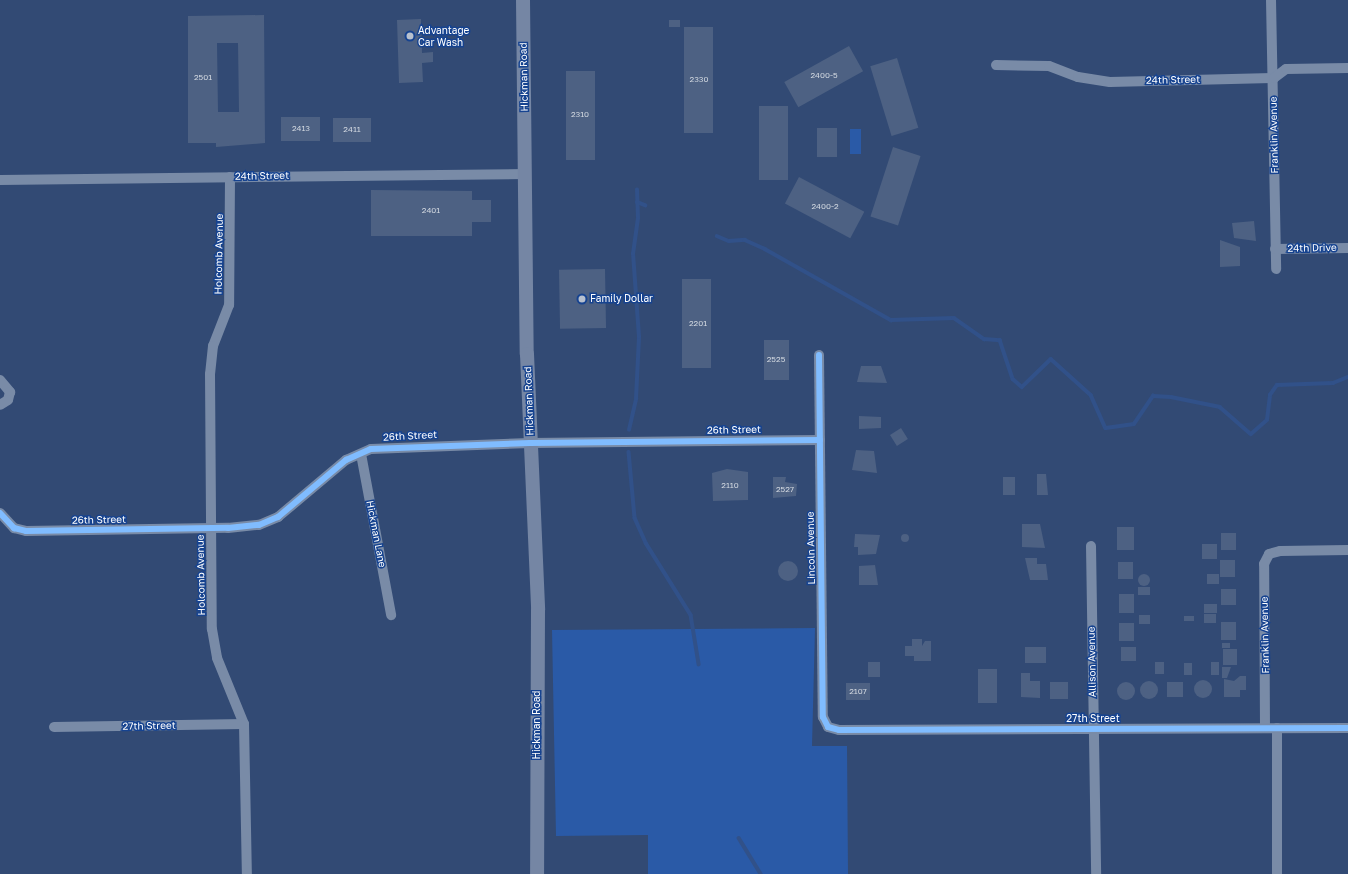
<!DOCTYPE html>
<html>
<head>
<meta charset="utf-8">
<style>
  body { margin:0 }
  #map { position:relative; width:1348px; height:874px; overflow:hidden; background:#324a74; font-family:"Golos Text",sans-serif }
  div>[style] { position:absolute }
  .green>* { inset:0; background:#2a5aa7; transform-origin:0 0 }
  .stream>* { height:3.5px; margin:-1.75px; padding:0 1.75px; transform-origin:1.75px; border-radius:1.75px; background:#315189 }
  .building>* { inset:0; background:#4d6183; transform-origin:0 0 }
  .round { border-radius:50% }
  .minor>* { height:10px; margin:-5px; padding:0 5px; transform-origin:5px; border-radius:5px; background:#798ba7 }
  .secondary>* { height:14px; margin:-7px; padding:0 7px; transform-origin:7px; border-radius:7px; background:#7586a4 }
  .cycleway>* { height:6px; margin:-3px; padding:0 3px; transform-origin:3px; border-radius:3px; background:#80bcff }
  .dots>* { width:11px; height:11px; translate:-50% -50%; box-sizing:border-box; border:2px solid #164390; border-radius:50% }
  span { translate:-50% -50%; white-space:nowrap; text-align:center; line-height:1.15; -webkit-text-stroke:3px #164390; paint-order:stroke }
  .number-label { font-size:8px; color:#d2d8e0 }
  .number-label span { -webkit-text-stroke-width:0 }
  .poi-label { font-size:10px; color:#fff }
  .left { translate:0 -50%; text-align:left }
  .street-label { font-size:10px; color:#fff }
</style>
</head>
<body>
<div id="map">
  <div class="green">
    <i style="left:850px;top:129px;width:11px;height:25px"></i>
    <i style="clip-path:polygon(815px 628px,812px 746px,847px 746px,848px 874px,648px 874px,648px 835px,556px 836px,552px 630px)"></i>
  </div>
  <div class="stream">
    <i style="left:637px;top:202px;width:9px;rotate:21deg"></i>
    <i style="left:717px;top:236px;width:13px;rotate:23deg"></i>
    <i style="left:729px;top:241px;width:16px;rotate:-4deg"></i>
    <i style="left:745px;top:240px;width:22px;rotate:24deg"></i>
    <i style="left:765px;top:249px;width:145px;rotate:29.4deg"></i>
    <i style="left:891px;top:320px;width:63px;rotate:-1.8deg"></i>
    <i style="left:954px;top:318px;width:37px;rotate:35deg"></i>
    <i style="left:984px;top:339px;width:16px;rotate:4deg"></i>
    <i style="left:1000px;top:340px;width:41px;rotate:71.6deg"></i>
    <i style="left:1013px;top:379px;width:12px;rotate:42deg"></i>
    <i style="left:1022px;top:387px;width:40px;rotate:-44deg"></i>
    <i style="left:1051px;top:359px;width:54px;rotate:42deg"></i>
    <i style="left:1091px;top:395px;width:36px;rotate:66deg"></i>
    <i style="left:1106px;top:428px;width:28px;rotate:-8deg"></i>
    <i style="left:1134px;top:424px;width:34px;rotate:-56deg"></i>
    <i style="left:1153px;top:396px;width:18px;rotate:3deg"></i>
    <i style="left:1171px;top:397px;width:50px;rotate:11.5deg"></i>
    <i style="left:1220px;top:407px;width:41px;rotate:41.1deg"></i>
    <i style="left:1251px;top:434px;width:21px;rotate:-41deg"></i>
    <i style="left:1267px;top:420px;width:25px;rotate:-83deg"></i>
    <i style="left:1270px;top:395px;width:12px;rotate:-55deg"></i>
    <i style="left:1277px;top:385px;width:56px;rotate:-2deg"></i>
    <i style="left:1333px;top:383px;width:16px;rotate:-22deg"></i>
    <i style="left:629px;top:430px;width:32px;rotate:-77deg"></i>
    <i style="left:636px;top:399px;width:62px;rotate:-87.2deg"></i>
    <i style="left:639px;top:337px;width:83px;rotate:-94.1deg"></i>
    <i style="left:633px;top:254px;width:36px;rotate:-82deg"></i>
    <i style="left:638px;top:218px;width:28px;rotate:-92deg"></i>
    <i style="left:629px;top:452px;width:66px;rotate:84.8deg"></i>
    <i style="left:635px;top:518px;width:27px;rotate:66deg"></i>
    <i style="left:646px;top:543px;width:85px;rotate:58deg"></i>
    <i style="left:691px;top:615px;width:50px;rotate:80.7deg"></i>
    <i style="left:739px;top:838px;width:42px;rotate:58.6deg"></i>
  </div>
  <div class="building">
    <i style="clip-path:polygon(evenodd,264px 15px,265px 143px,216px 147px,216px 143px,188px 143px,188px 16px,264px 15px,217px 43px,238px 43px,239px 112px,218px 112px,217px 43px)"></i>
    <i style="clip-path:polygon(421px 19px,422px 53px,433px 52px,433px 62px,422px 63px,423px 82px,399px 83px,397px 20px)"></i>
    <i style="left:669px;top:20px;width:11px;height:7px"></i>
    <i style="left:684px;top:27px;width:29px;height:106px"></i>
    <i style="left:849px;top:46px;width:29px;height:74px;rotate:61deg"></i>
    <i style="left:897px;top:58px;width:73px;height:28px;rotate:73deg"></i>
    <i style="left:566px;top:71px;width:29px;height:89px"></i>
    <i style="left:759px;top:106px;width:29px;height:74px"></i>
    <i style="left:281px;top:117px;width:39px;height:24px"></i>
    <i style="left:333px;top:118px;width:38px;height:24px"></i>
    <i style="left:817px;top:128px;width:20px;height:29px"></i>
    <i style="left:893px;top:147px;width:29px;height:73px;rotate:18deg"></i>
    <i style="left:799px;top:177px;width:74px;height:30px;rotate:28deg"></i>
    <i style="clip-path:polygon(371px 190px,472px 191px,472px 200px,491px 200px,491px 222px,472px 222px,472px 236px,371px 236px)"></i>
    <i style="clip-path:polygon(1254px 221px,1256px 241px,1234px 238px,1232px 223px)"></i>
    <i style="clip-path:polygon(1220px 240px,1240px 247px,1240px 266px,1220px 267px)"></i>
    <i style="left:605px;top:269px;width:59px;height:46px;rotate:89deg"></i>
    <i style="left:682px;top:279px;width:29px;height:89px"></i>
    <i style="left:764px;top:340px;width:25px;height:40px"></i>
    <i style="clip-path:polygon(861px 366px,881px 366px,887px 383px,857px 382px)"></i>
    <i style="clip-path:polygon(859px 416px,881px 417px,881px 428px,859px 429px)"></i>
    <i style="left:901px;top:428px;width:13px;height:13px;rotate:58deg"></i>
    <i style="clip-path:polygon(856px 450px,874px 451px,877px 473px,852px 470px)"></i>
    <i style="clip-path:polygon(727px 469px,748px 472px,748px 500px,713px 501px,712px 473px)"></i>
    <i style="clip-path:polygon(1037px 474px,1046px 474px,1048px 495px,1037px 495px)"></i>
    <i style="clip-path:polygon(773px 477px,786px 477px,785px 482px,797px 484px,796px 496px,773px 498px)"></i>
    <i style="left:1003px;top:477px;width:12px;height:18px"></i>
    <i style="clip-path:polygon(1022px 524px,1040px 524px,1045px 548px,1022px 547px)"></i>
    <i style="left:1117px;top:527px;width:17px;height:23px"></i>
    <i style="left:1221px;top:533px;width:15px;height:17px"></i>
    <i style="clip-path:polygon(855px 534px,880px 535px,876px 554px,858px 555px,858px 547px,854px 547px)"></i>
    <i class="round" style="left:901px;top:534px;width:8px;height:8px"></i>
    <i style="left:1202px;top:544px;width:15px;height:15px"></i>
    <i style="clip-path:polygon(1025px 558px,1037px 558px,1037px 564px,1046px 564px,1048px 580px,1030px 580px)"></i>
    <i style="left:1220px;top:560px;width:15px;height:17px"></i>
    <i class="round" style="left:778px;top:561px;width:20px;height:20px"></i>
    <i style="left:1118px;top:562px;width:15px;height:17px"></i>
    <i style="clip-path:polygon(875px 565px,878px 585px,859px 585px,859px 566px)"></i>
    <i class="round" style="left:1138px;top:574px;width:12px;height:12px"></i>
    <i style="left:1207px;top:574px;width:12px;height:10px"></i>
    <i style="left:1138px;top:587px;width:12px;height:8px"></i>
    <i style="left:1221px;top:589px;width:15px;height:16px"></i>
    <i style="left:1119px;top:594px;width:15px;height:19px"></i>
    <i style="left:1204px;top:604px;width:13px;height:9px"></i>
    <i style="left:1204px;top:614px;width:12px;height:9px"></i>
    <i style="left:1139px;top:615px;width:11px;height:9px"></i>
    <i style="left:1184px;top:616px;width:10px;height:5px"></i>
    <i style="left:1221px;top:622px;width:15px;height:18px"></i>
    <i style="left:1119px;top:623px;width:15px;height:18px"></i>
    <i style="clip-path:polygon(912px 639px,922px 639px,922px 646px,925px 641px,931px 641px,931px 661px,914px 661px,914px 656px,905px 656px,905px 646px,912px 646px)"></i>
    <i style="left:1222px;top:643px;width:8px;height:5px"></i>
    <i style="left:1025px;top:647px;width:21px;height:16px"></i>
    <i style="left:1121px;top:647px;width:15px;height:14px"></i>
    <i style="left:1223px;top:649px;width:14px;height:16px"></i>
    <i style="left:868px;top:662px;width:12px;height:15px"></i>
    <i style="left:1155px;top:662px;width:9px;height:12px"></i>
    <i style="left:1219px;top:662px;width:13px;height:8px;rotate:90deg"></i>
    <i style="left:1184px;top:663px;width:8px;height:12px"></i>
    <i style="clip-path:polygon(1222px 667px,1231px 667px,1227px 678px,1222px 678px)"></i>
    <i style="left:978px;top:669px;width:19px;height:34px"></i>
    <i style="clip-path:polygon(1021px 673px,1030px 673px,1030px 681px,1040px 681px,1040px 698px,1021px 697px)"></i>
    <i style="clip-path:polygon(1240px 676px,1246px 676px,1246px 690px,1240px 690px,1240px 697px,1224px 697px,1224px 679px,1234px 681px)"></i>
    <i class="round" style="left:1194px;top:680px;width:18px;height:18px"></i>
    <i class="round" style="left:1140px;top:681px;width:18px;height:18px"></i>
    <i class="round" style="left:1117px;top:682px;width:18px;height:18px"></i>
    <i style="left:1050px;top:682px;width:18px;height:17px"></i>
    <i style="left:1167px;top:682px;width:16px;height:15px"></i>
    <i style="left:846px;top:683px;width:24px;height:17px"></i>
  </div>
  <div class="minor">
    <i style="left:1271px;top:0;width:269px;rotate:88.9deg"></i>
    <i style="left:996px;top:65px;width:53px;rotate:1.1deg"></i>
    <i style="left:1049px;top:66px;width:31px;rotate:21deg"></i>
    <i style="left:1078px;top:77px;width:32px;rotate:9deg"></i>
    <i style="left:1110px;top:82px;width:164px;rotate:-1.4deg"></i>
    <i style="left:1274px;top:78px;width:15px;rotate:-37deg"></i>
    <i style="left:1286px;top:69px;width:62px;rotate:-0.9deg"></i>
    <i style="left:230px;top:177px;width:128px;rotate:90.4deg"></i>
    <i style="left:229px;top:305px;width:44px;rotate:111.3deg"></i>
    <i style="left:213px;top:346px;width:28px;rotate:96deg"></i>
    <i style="left:210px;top:374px;width:255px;rotate:89.6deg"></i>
    <i style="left:212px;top:629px;width:29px;rotate:80deg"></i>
    <i style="left:217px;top:658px;width:71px;rotate:67.8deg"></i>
    <i style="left:244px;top:724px;width:150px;rotate:88.9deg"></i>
    <i style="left:0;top:180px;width:525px;rotate:-0.65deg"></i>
    <i style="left:1275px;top:249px;width:73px;rotate:-0.8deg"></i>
    <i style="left:819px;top:355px;width:362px;rotate:89.4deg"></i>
    <i style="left:823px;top:717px;width:11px;rotate:63deg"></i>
    <i style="left:828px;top:727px;width:11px;rotate:15deg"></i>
    <i style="left:839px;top:730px;width:509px;rotate:-0.23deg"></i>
    <i style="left:0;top:380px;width:16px;rotate:50deg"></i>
    <i style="left:10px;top:392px;width:8px;rotate:104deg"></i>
    <i style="left:8px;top:400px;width:9px;rotate:148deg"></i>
    <i style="left:361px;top:454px;width:164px;rotate:79.4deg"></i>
    <i style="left:0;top:513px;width:21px;rotate:47deg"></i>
    <i style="left:14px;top:528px;width:12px;rotate:14deg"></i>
    <i style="left:26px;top:531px;width:202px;rotate:-0.9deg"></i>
    <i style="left:228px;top:528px;width:31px;rotate:-6deg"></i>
    <i style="left:259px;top:525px;width:21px;rotate:-23deg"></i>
    <i style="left:278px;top:517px;width:89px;rotate:-40deg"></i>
    <i style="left:346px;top:460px;width:27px;rotate:-24deg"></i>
    <i style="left:371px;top:449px;width:159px;rotate:-2.2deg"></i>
    <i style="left:530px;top:443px;width:290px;rotate:-0.6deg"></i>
    <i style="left:1091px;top:546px;width:328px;rotate:89.1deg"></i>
    <i style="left:54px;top:727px;width:190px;rotate:-0.9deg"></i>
    <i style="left:1265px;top:728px;width:164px;rotate:-90.3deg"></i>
    <i style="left:1264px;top:564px;width:11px;rotate:-63deg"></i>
    <i style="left:1269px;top:554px;width:11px;rotate:-15deg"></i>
    <i style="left:1280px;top:551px;width:68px;rotate:-0.8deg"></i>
    <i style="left:1277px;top:728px;width:146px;rotate:90deg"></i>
  </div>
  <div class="secondary">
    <i style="left:523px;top:0;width:354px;rotate:89.4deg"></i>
    <i style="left:527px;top:354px;width:256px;rotate:87.5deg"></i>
    <i style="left:538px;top:610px;width:264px;rotate:90.2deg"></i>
  </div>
  <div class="cycleway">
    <i style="left:819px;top:355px;width:362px;rotate:89.4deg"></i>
    <i style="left:823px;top:717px;width:11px;rotate:63deg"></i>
    <i style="left:828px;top:727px;width:11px;rotate:15deg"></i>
    <i style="left:839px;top:730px;width:509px;rotate:-0.23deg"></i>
    <i style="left:0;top:513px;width:21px;rotate:47deg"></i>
    <i style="left:14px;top:528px;width:12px;rotate:14deg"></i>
    <i style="left:26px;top:531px;width:202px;rotate:-0.9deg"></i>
    <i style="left:228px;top:528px;width:31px;rotate:-6deg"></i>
    <i style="left:259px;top:525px;width:21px;rotate:-23deg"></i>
    <i style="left:278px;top:517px;width:89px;rotate:-40deg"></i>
    <i style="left:346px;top:460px;width:27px;rotate:-24deg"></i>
    <i style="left:371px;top:449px;width:159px;rotate:-2.2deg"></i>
    <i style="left:530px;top:443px;width:290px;rotate:-0.6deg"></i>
  </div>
  <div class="dots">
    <i style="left:410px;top:36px;background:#b7c0ce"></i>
    <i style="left:582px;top:299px;background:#b7c0ce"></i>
  </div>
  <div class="number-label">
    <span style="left:824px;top:76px">2400-5</span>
    <span style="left:203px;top:78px">2501</span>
    <span style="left:699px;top:80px">2330</span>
    <span style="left:580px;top:115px">2310</span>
    <span style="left:301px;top:129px">2413</span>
    <span style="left:352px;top:130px">2411</span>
    <span style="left:825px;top:207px">2400-2</span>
    <span style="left:431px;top:211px">2401</span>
    <span style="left:698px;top:324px">2201</span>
    <span style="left:776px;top:360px">2525</span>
    <span style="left:730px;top:486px">2110</span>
    <span style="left:785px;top:490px">2527</span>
    <span style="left:858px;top:692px">2107</span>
  </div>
  <div class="poi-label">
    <span class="left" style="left:418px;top:36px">Advantage<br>Car Wash</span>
    <span class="left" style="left:590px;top:299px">Family Dollar</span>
  </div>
  <div class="street-label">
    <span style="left:524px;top:77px;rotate:-91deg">Hickman Road</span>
    <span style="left:1173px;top:80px;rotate:-1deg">24th Street</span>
    <span style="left:1274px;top:135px;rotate:-91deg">Franklin Avenue</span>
    <span style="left:262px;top:176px;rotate:-1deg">24th Street</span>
    <span style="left:1312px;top:248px;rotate:-1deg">24th Drive</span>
    <span style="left:219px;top:254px;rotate:-89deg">Holcomb Avenue</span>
    <span style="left:529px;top:401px;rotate:-92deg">Hickman Road</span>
    <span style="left:734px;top:430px;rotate:-1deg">26th Street</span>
    <span style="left:410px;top:436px;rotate:-3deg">26th Street</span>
    <span style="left:99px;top:520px;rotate:-1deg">26th Street</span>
    <span style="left:376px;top:534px;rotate:79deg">Hickman Lane</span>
    <span style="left:811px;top:548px;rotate:-91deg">Lincoln Avenue</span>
    <span style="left:201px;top:575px;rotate:-91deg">Holcomb Avenue</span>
    <span style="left:1265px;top:635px;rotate:-91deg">Franklin Avenue</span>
    <span style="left:1092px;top:662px;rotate:-91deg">Allison Avenue</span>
    <span style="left:1093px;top:719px">27th Street</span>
    <span style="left:537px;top:725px;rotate:-90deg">Hickman Road</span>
    <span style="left:149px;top:726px;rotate:-1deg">27th Street</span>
  </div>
</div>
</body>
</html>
